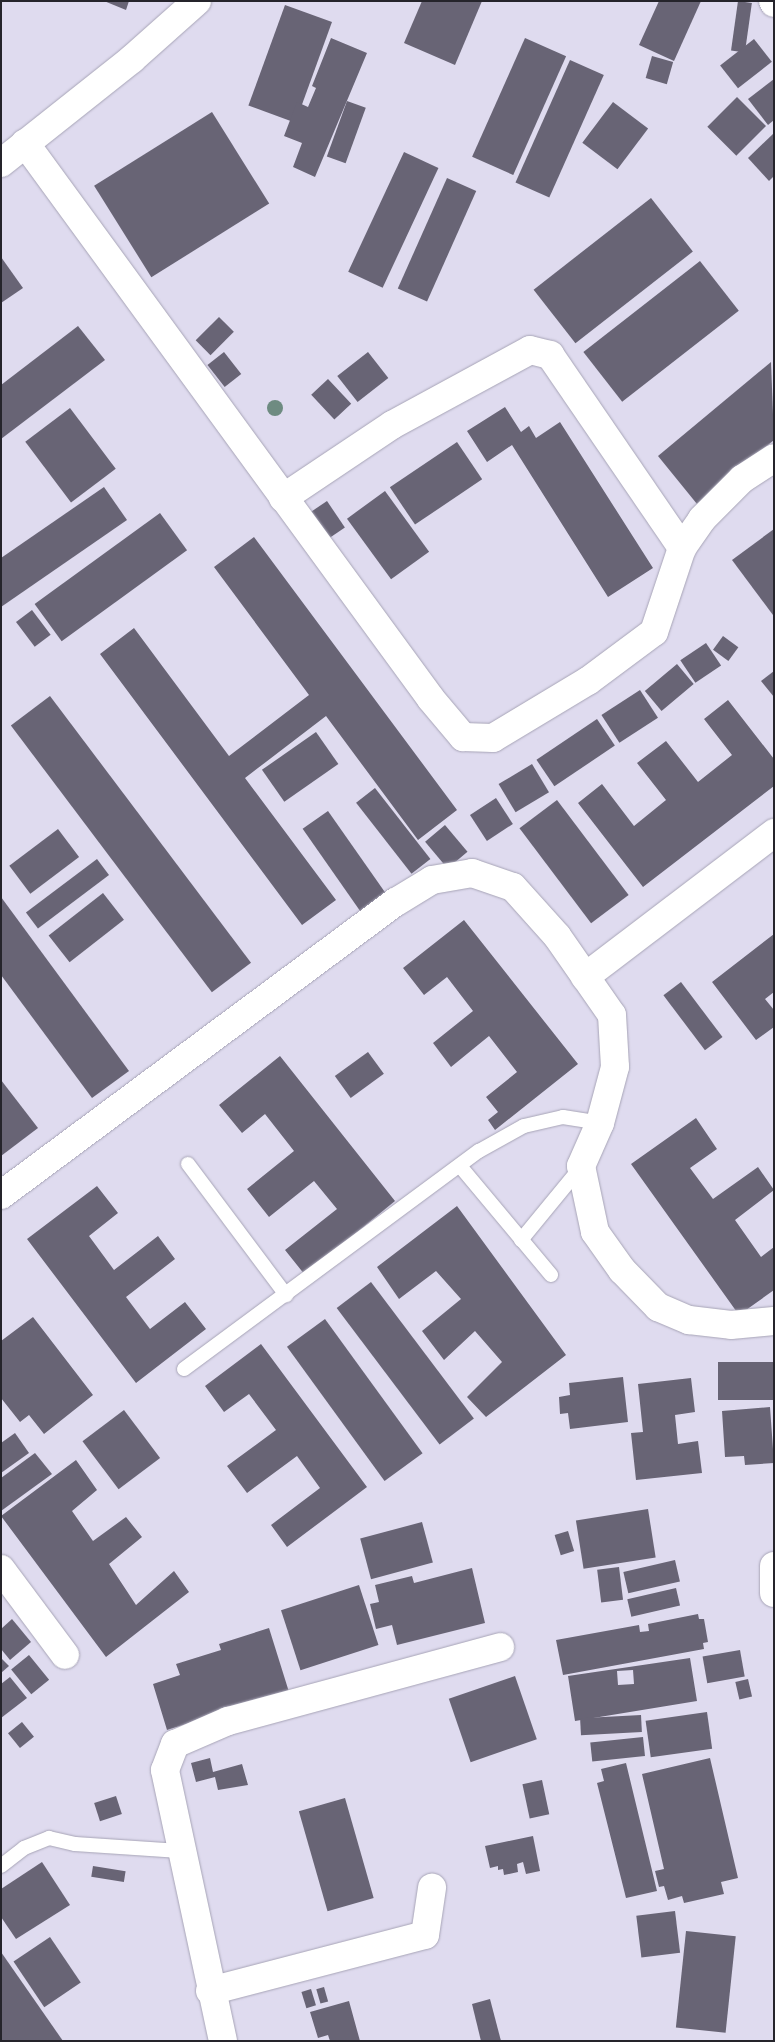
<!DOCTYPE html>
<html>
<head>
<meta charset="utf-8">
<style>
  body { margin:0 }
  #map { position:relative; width:775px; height:2042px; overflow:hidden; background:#dfdbef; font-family:Signika,sans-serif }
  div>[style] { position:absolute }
  .building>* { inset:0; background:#686475; transform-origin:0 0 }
  .roads { filter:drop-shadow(0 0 1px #a7a4b6) drop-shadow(0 0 1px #a7a4b6) }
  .service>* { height:14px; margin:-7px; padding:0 7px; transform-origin:7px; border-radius:7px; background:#fff }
  .minor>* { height:28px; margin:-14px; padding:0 14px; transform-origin:14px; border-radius:14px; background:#fff }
  .trees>* { width:16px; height:16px; margin:-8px; border-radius:50%; background:#6e8b81 }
  span { translate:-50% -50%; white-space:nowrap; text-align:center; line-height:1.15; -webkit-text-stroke:5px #fff; paint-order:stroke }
  .frame { position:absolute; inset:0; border:2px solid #25242b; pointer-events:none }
</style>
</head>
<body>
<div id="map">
  <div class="building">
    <i style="clip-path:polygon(104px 1px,129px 1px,126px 10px)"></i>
    <i style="clip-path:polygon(422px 1px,482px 1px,455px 65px,404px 43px)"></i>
    <i style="clip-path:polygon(659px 1px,701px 1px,674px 61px,639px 45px)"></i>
    <i style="left:738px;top:1px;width:14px;height:50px;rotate:8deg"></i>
    <i style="left:285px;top:5px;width:50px;height:107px;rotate:20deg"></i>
    <i style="clip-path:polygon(331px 38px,367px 53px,315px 177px,293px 167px,302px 143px,284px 136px,297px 102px,308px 107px,316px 88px,312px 86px)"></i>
    <i style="left:525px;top:38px;width:45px;height:130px;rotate:24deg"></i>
    <i style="left:754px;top:39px;width:29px;height:43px;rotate:52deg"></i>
    <i style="left:652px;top:56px;width:22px;height:23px;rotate:16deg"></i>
    <i style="left:570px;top:60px;width:37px;height:134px;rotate:24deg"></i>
    <i style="clip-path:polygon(774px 79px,774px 120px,768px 125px,748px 99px)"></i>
    <i style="left:737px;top:97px;width:41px;height:42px;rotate:45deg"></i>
    <i style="left:347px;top:101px;width:20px;height:59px;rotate:20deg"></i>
    <i style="left:613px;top:102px;width:44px;height:51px;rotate:37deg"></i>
    <i style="left:212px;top:112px;width:108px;height:139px;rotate:58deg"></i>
    <i style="clip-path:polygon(774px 133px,774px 176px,769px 181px,748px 158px)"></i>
    <i style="left:404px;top:152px;width:38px;height:132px;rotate:25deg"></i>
    <i style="left:447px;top:178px;width:32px;height:121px;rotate:24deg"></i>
    <i style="left:651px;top:198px;width:68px;height:149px;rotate:52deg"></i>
    <i style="clip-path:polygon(1px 257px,23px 288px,1px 303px)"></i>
    <i style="left:700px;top:261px;width:63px;height:148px;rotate:52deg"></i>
    <i style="left:219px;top:317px;width:21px;height:33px;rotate:45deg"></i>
    <i style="clip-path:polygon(78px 326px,105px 360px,1px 439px,1px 385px)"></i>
    <i style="left:224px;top:352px;width:28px;height:21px;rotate:52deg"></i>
    <i style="left:368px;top:352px;width:33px;height:39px;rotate:52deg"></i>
    <i style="clip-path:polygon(771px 362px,774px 440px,697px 504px,658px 456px)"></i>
    <i style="left:328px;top:379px;width:34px;height:23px;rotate:47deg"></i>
    <i style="clip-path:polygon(505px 407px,521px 432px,529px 426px,536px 438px,560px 422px,653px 568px,608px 597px,512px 445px,487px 462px,467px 431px)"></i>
    <i style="left:70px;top:408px;width:76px;height:56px;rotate:53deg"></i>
    <i style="left:457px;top:442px;width:45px;height:81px;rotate:56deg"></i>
    <i style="clip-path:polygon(104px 487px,127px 520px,1px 607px,1px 558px)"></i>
    <i style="left:385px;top:491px;width:75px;height:47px;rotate:54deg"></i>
    <i style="left:327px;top:501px;width:32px;height:20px;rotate:56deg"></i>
    <i style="left:160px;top:513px;width:46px;height:155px;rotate:54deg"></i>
    <i style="clip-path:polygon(774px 529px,774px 614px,773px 615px,732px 560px)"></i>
    <i style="clip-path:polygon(254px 537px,457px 810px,418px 840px,326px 716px,245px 778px,336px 900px,302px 925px,100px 654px,134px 628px,229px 756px,309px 695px,214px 567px)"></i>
    <i style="left:32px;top:610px;width:31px;height:20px;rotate:53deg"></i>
    <i style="left:723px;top:636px;width:19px;height:17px;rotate:36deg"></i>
    <i style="left:706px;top:643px;width:27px;height:31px;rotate:56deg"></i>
    <i style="left:677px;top:664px;width:26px;height:42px;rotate:50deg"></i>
    <i style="clip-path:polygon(774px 671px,774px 697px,761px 681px)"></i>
    <i style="left:640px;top:690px;width:33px;height:46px;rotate:57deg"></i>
    <i style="left:50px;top:696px;width:334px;height:49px;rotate:53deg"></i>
    <i style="clip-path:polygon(728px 700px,774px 759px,774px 786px,643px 887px,578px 803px,602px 784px,634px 826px,666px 800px,637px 763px,666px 741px,698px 782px,732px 755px,704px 719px)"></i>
    <i style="left:597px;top:719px;width:32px;height:73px;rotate:56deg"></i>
    <i style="left:316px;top:732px;width:39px;height:66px;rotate:55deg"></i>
    <i style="left:532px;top:764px;width:33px;height:39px;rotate:59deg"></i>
    <i style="left:375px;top:788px;width:90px;height:24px;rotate:52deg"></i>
    <i style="left:496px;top:798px;width:31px;height:31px;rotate:57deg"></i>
    <i style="left:557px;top:800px;width:119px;height:47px;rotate:53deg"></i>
    <i style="left:328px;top:811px;width:103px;height:31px;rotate:55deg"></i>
    <i style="left:445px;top:825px;width:35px;height:26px;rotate:50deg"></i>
    <i style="left:58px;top:829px;width:35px;height:61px;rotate:53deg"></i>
    <i style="left:97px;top:859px;width:20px;height:89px;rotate:53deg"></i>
    <i style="left:103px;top:893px;width:34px;height:69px;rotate:52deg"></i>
    <i style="clip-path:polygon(1px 897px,129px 1071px,92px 1098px,1px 975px)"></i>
    <i style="clip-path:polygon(464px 920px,578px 1064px,495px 1130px,488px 1120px,498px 1112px,486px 1097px,517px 1072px,489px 1036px,451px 1067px,433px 1043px,473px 1011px,447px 977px,424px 995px,403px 968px)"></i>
    <i style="clip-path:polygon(774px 934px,774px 992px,765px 999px,774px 1010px,774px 1027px,756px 1040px,712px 982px)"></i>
    <i style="left:681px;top:982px;width:69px;height:22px;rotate:53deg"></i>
    <i style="left:368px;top:1052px;width:27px;height:41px;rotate:54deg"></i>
    <i style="clip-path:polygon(280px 1056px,395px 1201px,305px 1275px,285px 1250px,337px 1209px,314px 1181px,269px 1217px,247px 1189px,294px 1151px,265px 1114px,242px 1133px,219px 1105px)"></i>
    <i style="clip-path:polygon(1px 1080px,38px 1128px,1px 1156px)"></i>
    <i style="clip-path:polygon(696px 1118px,717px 1149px,690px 1168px,713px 1199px,758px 1167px,774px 1190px,735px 1220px,761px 1257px,774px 1247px,774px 1290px,739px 1315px,631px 1164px)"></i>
    <i style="clip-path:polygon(97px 1186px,118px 1213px,89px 1236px,114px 1270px,158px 1236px,175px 1259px,126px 1297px,150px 1329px,185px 1302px,206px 1329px,136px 1383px,27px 1239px)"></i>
    <i style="clip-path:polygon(457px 1206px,566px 1355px,486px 1417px,467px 1397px,502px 1362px,475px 1331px,444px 1360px,422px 1331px,461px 1299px,436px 1271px,399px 1299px,377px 1267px)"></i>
    <i style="left:371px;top:1282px;width:171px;height:43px;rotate:53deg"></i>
    <i style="clip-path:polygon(33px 1317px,93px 1395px,44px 1434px,29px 1415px,20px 1422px,1px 1398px,1px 1341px)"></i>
    <i style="left:325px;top:1319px;width:166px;height:47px;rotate:54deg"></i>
    <i style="clip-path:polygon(261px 1344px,367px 1487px,287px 1547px,271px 1525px,320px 1488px,297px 1456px,247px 1493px,227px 1466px,276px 1430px,249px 1394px,224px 1412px,205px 1386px)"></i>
    <i style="left:774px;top:1362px;width:38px;height:56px;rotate:90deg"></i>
    <i style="clip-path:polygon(623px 1377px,628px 1422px,570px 1429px,568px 1413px,560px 1414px,559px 1397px,570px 1395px,569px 1383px)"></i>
    <i style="clip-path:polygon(691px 1378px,695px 1412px,675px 1415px,678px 1444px,698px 1441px,702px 1473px,636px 1480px,631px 1433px,643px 1432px,638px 1384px)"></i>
    <i style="clip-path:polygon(770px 1407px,774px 1463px,745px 1465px,744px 1456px,725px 1457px,722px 1411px)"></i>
    <i style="left:124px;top:1410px;width:60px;height:52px;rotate:53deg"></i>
    <i style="clip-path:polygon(15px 1433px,29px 1453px,1px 1473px,1px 1443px)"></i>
    <i style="clip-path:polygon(35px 1453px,52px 1474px,1px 1511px,1px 1478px)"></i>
    <i style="clip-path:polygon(76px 1460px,97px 1490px,72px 1511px,93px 1541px,126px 1517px,142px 1537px,109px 1564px,136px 1605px,174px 1571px,189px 1592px,106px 1657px,1px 1516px)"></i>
    <i style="left:648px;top:1509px;width:49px;height:73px;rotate:81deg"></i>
    <i style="left:422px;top:1522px;width:42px;height:64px;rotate:75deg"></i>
    <i style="left:568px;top:1531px;width:21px;height:14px;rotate:73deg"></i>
    <i style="left:675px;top:1560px;width:22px;height:53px;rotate:77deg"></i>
    <i style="left:619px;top:1567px;width:33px;height:22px;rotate:83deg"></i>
    <i style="clip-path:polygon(472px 1568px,485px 1623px,397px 1645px,392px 1625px,376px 1629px,370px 1604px,379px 1602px,375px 1585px,412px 1576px,414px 1583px)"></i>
    <i style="left:359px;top:1585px;width:63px;height:82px;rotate:72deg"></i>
    <i style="left:676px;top:1588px;width:18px;height:50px;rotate:77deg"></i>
    <i style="clip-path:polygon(698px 1614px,699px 1619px,704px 1619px,708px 1642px,703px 1643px,704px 1649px,563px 1675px,556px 1640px,639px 1625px,640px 1632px,649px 1631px,648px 1624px)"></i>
    <i style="clip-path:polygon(12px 1619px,31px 1642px,10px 1660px,1px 1649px,1px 1629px)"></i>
    <i style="clip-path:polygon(269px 1628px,289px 1692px,167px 1730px,153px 1684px,180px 1675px,176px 1664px,221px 1650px,219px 1644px)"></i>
    <i style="left:740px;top:1650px;width:27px;height:38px;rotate:80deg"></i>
    <i style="left:29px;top:1655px;width:32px;height:23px;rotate:51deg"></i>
    <i style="clip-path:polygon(1px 1658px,9px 1666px,1px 1673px)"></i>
    <i style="clip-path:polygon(evenodd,690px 1658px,697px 1701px,575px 1721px,568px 1676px,690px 1658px,633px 1670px,634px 1684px,618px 1685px,617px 1671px,633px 1670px)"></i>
    <i style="left:515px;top:1676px;width:67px;height:70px;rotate:71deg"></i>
    <i style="clip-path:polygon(10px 1677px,27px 1698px,1px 1718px,1px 1684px)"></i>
    <i style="left:748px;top:1679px;width:18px;height:13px;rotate:77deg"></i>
    <i style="left:707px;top:1712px;width:37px;height:62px;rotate:82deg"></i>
    <i style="left:641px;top:1715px;width:17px;height:61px;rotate:87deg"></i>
    <i style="left:22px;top:1722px;width:19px;height:18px;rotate:51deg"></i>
    <i style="left:643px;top:1737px;width:19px;height:53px;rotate:84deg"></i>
    <i style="clip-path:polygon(210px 1758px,213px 1772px,242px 1764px,248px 1785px,218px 1790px,215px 1777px,196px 1782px,191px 1763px)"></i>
    <i style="clip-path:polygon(710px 1758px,738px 1878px,721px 1882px,724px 1894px,684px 1903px,682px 1896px,668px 1900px,664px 1886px,659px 1887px,655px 1871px,664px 1869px,642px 1774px)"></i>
    <i style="clip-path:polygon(626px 1763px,657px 1891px,626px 1898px,597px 1783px,604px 1781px,601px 1769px)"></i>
    <i style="left:542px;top:1780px;width:35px;height:20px;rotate:78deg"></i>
    <i style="left:116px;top:1796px;width:19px;height:23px;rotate:72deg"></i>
    <i style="left:345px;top:1798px;width:104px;height:48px;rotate:74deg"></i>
    <i style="clip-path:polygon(533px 1836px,540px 1871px,526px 1874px,523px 1862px,517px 1864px,518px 1872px,504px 1875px,503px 1869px,498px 1870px,498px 1866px,490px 1868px,485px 1846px)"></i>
    <i style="clip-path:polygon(42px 1862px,70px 1905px,16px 1939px,1px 1917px,1px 1889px)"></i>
    <i style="left:93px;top:1866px;width:33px;height:11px;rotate:9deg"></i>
    <i style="left:675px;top:1911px;width:42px;height:39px;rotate:83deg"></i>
    <i style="left:686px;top:1931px;width:50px;height:97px;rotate:6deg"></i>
    <i style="left:50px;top:1937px;width:55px;height:44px;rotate:56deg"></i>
    <i style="clip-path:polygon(1px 1952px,63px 2041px,1px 2041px)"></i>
    <i style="left:324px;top:1987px;width:15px;height:8px;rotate:74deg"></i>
    <i style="left:311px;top:1989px;width:17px;height:10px;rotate:73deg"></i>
    <i style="clip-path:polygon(490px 1999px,501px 2041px,481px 2041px,472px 2004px)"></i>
    <i style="clip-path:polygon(349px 2001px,360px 2041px,330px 2041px,328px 2035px,318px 2038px,310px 2012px)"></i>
  </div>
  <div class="roads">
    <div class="service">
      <i style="left:188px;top:1164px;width:164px;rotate:53.2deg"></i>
      <i style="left:460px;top:1166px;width:142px;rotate:50.1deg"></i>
      <i style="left:521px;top:1240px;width:94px;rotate:-50.6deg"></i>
      <i style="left:184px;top:1369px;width:367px;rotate:-36.5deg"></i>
      <i style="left:479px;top:1151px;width:51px;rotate:-29.1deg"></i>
      <i style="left:524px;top:1126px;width:40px;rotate:-13deg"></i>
      <i style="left:563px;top:1117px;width:37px;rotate:9deg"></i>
      <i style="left:1px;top:1866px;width:29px;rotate:-38deg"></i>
      <i style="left:24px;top:1848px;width:27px;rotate:-22deg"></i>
      <i style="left:49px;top:1838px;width:27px;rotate:13deg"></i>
      <i style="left:75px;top:1844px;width:105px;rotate:3.8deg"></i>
    </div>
    <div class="minor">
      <i style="left:773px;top:1px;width:2px;rotate:63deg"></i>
      <i style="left:25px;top:143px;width:688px;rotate:53.86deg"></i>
      <i style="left:431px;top:699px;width:50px;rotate:49.9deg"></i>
      <i style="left:463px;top:737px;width:30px;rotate:2deg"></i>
      <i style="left:493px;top:738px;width:111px;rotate:-31deg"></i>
      <i style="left:588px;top:681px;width:82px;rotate:-36.6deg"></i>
      <i style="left:654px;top:632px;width:89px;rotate:-71.6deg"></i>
      <i style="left:682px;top:548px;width:35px;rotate:-55deg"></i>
      <i style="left:702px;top:519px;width:57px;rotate:-45deg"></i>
      <i style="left:742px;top:479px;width:38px;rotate:-33deg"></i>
      <i style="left:1px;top:163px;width:167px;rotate:-38.4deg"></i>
      <i style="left:132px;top:59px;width:87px;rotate:-41.7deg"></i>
      <i style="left:283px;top:498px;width:131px;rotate:-33.8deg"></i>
      <i style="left:392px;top:425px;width:157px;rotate:-28.5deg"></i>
      <i style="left:530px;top:350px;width:21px;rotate:14deg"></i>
      <i style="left:550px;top:355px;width:234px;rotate:55.6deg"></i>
      <i style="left:585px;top:977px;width:238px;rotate:-37.3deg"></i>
      <i style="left:1px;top:1195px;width:492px;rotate:-36.6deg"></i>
      <i style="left:396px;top:902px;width:42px;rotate:-31.4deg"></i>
      <i style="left:432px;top:880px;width:41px;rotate:-9.9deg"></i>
      <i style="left:472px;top:873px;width:43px;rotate:18.9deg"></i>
      <i style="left:513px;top:887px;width:66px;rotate:48.1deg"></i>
      <i style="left:557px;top:936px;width:96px;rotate:55.2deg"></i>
      <i style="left:612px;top:1015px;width:52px;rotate:86.7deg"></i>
      <i style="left:615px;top:1067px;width:58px;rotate:105deg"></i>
      <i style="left:600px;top:1123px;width:47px;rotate:113.8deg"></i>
      <i style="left:581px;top:1166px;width:67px;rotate:78deg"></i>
      <i style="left:595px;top:1232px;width:47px;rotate:54.6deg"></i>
      <i style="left:622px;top:1270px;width:52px;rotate:45.8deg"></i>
      <i style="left:658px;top:1307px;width:34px;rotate:23deg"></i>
      <i style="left:689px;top:1320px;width:42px;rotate:6.8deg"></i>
      <i style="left:731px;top:1325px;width:43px;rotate:-5.3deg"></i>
      <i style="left:774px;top:1566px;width:27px;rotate:90deg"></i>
      <i style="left:1px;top:1569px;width:107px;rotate:53.3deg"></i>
      <i style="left:210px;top:1991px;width:222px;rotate:-14.6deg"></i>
      <i style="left:425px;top:1935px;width:48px;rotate:-81.5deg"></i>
      <i style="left:223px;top:2041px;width:277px;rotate:-102.1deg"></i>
      <i style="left:165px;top:1770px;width:28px;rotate:-69deg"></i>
      <i style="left:175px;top:1744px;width:58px;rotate:-23.5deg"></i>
      <i style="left:228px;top:1721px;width:282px;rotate:-15.2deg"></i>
    </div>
  </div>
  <div class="trees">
    <i style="left:275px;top:408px"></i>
  </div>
  <div class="frame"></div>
</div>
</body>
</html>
